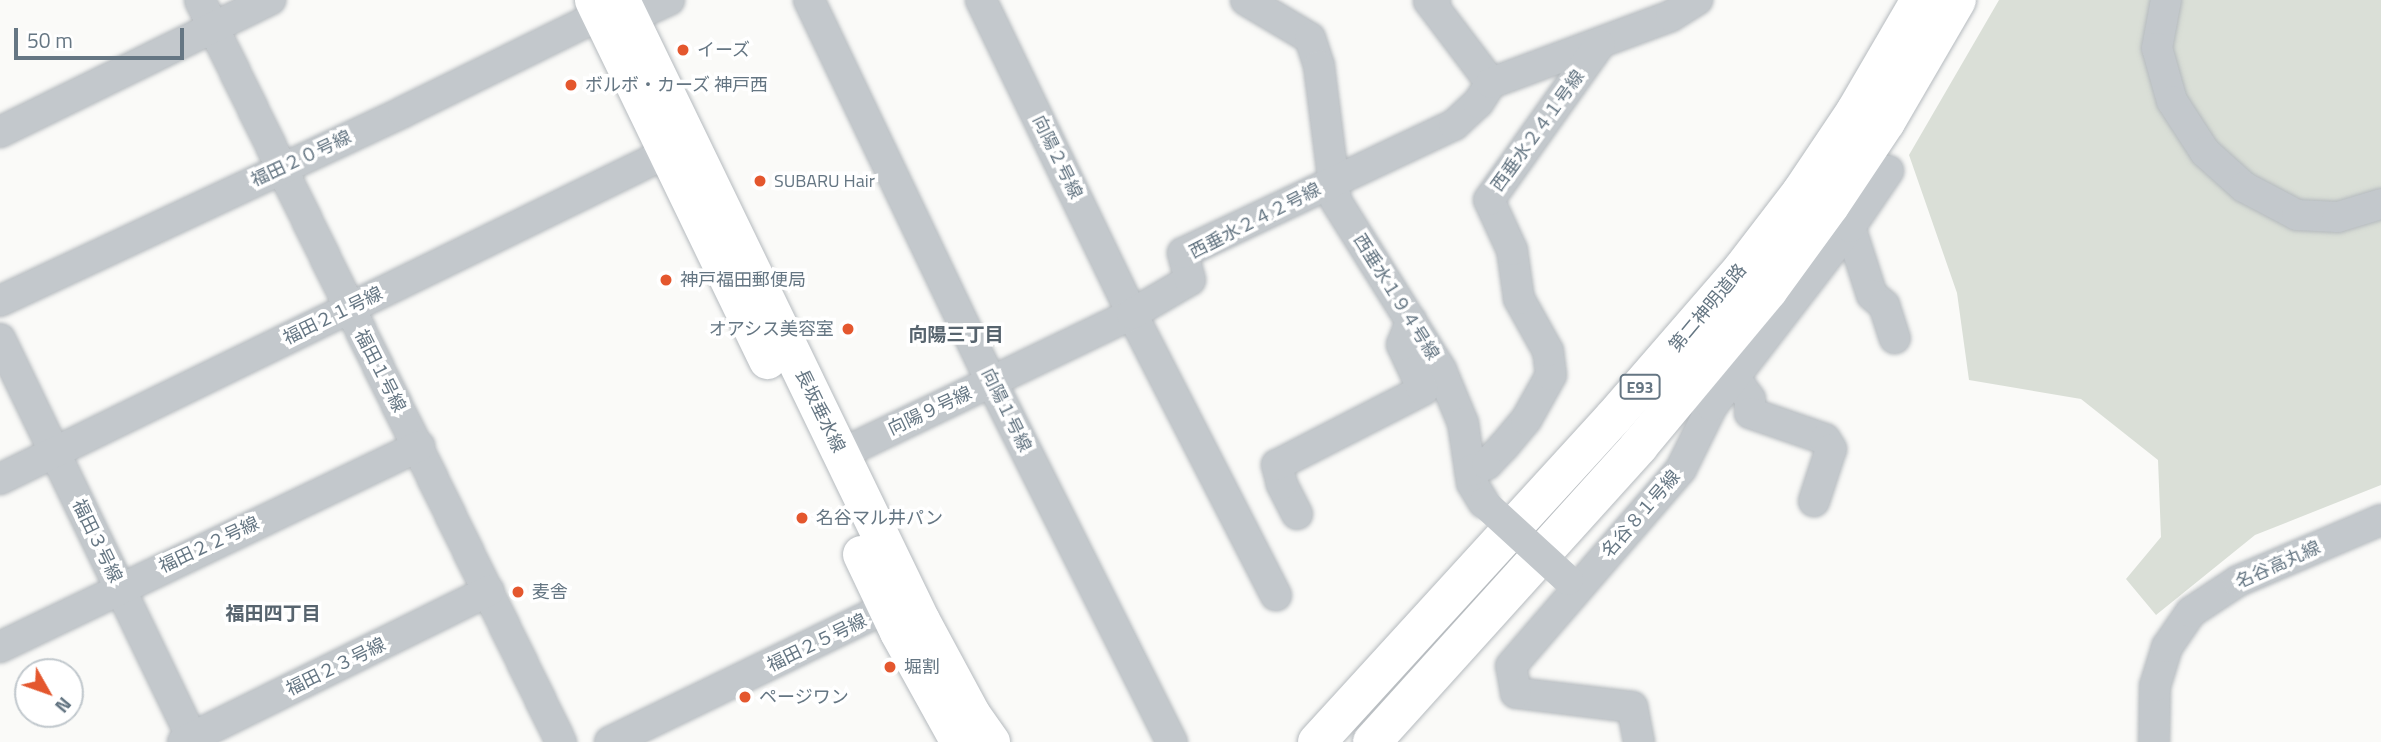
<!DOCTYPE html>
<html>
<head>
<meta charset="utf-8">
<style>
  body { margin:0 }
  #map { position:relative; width:2381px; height:742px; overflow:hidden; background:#fafaf8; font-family:"Titillium Web","Noto Sans JP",sans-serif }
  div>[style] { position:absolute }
  .green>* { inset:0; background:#dadfd7 }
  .roads { filter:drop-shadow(0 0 2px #b5babe) drop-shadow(0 0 2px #b5babe) }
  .minor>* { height:30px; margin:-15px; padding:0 15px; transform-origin:15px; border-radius:15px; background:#c3c8cc }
  .major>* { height:37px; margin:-18.5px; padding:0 18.5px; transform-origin:18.5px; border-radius:18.5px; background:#fff }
  .highway>* { height:38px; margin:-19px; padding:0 19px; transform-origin:19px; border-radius:19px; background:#fff }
  .minor-bridge>* { height:30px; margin:-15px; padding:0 15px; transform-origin:15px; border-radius:15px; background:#c3c8cc }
  .dots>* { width:19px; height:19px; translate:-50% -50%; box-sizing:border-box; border:4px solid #fff; border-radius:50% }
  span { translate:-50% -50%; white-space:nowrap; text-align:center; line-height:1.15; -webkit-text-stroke:7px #fff; paint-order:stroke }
  .shield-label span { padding:2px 5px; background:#fff; border:2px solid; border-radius:5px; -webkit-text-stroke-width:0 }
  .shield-label { font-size:16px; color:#657683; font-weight:700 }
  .poi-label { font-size:18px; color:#657683 }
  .left { translate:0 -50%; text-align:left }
  .right { translate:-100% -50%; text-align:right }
  .street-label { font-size:18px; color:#657683 }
  .neighbourhood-label { font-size:19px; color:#57646e; font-weight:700 }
  .north { position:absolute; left:14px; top:658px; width:70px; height:70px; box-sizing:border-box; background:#fff; border:2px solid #c1c8cd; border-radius:50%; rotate:130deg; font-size:19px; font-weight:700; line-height:28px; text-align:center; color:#657683 }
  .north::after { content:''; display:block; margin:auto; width:24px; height:32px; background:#e4572e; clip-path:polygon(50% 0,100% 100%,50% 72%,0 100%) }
  .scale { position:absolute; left:14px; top:28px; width:170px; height:32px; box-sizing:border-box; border:4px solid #657683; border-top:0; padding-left:9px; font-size:21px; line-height:24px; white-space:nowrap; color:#657683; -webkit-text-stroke:5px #fff; paint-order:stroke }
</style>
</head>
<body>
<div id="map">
  <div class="green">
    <i style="clip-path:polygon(1999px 0,2381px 0,2381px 485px,2255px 535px,2156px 615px,2126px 579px,2161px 537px,2158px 460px,2081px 399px,1969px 380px,1957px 293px,1909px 155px)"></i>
  </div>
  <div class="roads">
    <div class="minor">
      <i style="left:200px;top:0;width:825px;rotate:64.06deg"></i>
      <i style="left:809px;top:0;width:422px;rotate:64.5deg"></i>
      <i style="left:991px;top:381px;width:404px;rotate:63.4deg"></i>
      <i style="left:981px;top:0;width:348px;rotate:64.3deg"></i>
      <i style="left:1132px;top:314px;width:316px;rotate:62.9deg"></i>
      <i style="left:1246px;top:0;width:74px;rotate:30.7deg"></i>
      <i style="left:1310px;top:38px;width:29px;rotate:72deg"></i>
      <i style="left:1319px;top:66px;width:136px;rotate:82.8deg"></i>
      <i style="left:1336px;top:201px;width:199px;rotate:58.1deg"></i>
      <i style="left:1441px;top:370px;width:57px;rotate:67.5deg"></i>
      <i style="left:1463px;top:423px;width:61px;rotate:81.5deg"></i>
      <i style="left:1472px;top:483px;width:23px;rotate:59deg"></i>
      <i style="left:1435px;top:0;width:6px;rotate:171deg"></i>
      <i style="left:1429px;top:1px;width:103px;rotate:52.9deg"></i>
      <i style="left:2166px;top:0;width:49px;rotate:100.6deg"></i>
      <i style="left:2157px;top:48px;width:55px;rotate:74.2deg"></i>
      <i style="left:2172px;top:101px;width:61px;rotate:57.1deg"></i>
      <i style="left:2205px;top:152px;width:52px;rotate:41.9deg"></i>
      <i style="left:2244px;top:187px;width:60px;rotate:27.8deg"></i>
      <i style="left:2297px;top:215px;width:41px;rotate:2.8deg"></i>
      <i style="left:2338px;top:217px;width:45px;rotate:-16.8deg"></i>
      <i style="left:0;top:132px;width:301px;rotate:-26.1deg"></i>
      <i style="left:1850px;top:227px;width:71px;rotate:72.1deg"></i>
      <i style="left:1872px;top:295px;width:16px;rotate:40deg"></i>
      <i style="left:1884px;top:305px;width:35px;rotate:72deg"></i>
      <i style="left:0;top:301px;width:445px;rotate:-25.1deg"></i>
      <i style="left:403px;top:112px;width:220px;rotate:-26.2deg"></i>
      <i style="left:600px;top:15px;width:30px;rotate:6deg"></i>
      <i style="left:630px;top:18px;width:43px;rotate:-24.8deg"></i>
      <i style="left:0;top:339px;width:447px;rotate:64.3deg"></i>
      <i style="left:1734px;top:377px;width:27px;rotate:54deg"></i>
      <i style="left:1750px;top:399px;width:14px;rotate:90deg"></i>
      <i style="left:1750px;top:413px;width:79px;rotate:19.1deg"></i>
      <i style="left:1825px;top:439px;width:12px;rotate:59deg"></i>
      <i style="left:1831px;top:449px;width:55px;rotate:108.1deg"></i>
      <i style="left:841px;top:454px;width:323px;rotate:-25.7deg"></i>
      <i style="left:1132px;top:314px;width:67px;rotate:-30.4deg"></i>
      <i style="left:1190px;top:280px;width:28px;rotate:-105deg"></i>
      <i style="left:1183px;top:253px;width:300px;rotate:-25.3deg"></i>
      <i style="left:1454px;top:125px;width:33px;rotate:-43deg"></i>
      <i style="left:1478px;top:103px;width:24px;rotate:-57deg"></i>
      <i style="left:1491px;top:83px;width:192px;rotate:-20.4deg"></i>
      <i style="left:1671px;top:16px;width:31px;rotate:-32deg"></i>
      <i style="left:1470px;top:471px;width:18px;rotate:-22deg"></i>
      <i style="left:1487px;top:464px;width:25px;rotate:-47deg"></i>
      <i style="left:1504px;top:446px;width:34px;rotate:-50deg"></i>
      <i style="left:1526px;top:420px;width:51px;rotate:-60.9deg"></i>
      <i style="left:1551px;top:375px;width:24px;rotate:-97deg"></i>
      <i style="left:1548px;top:351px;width:60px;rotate:-119.1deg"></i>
      <i style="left:1519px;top:299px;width:49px;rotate:-98.1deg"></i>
      <i style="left:1512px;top:250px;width:55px;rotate:-114.7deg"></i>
      <i style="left:1489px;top:200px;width:191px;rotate:-54.6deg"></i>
      <i style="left:0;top:479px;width:742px;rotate:-26.05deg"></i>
      <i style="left:1297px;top:514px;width:34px;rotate:-117deg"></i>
      <i style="left:1282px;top:484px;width:20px;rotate:-105deg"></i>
      <i style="left:1277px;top:465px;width:164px;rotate:-27.2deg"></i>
      <i style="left:1423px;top:390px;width:50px;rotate:-115deg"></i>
      <i style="left:1402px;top:345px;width:26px;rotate:-69deg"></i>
      <i style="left:0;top:647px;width:465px;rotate:-25.6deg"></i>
      <i style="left:183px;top:742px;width:341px;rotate:-26.3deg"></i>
      <i style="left:610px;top:742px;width:330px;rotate:-25.9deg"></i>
      <i style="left:1639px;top:742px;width:36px;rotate:-101deg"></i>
      <i style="left:1632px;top:707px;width:117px;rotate:-173.1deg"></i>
      <i style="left:1516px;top:693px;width:27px;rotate:-100deg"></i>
      <i style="left:1511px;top:666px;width:260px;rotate:-49.2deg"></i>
      <i style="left:1681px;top:469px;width:70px;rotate:-63.8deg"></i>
      <i style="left:1712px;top:406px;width:226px;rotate:-52.4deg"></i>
      <i style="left:1850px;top:227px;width:68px;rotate:-55.8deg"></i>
      <i style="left:2154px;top:742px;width:56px;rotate:-89deg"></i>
      <i style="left:2155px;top:686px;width:41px;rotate:-72.9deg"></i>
      <i style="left:2167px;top:647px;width:42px;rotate:-55.6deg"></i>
      <i style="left:2191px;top:612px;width:56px;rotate:-33.4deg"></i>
      <i style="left:2238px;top:581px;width:155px;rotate:-23.1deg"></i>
    </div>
    <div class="major">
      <i style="left:593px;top:0;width:400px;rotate:64.2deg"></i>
      <i style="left:621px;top:0;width:689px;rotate:64.18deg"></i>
      <i style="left:921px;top:620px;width:106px;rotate:61.7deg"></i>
      <i style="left:971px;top:713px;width:35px;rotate:55deg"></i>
      <i style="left:861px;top:554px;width:86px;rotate:64.6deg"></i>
      <i style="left:898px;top:632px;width:126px;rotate:61deg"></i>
    </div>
    <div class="highway">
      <i style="left:1317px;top:742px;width:439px;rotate:-47.6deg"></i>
      <i style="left:1613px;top:418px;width:197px;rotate:-49.1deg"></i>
      <i style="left:1742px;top:269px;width:97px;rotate:-52.5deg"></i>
      <i style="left:1801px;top:192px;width:99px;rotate:-56.1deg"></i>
      <i style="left:1856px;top:110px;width:127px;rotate:-59.8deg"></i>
      <i style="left:1372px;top:742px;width:399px;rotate:-47.9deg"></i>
      <i style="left:1639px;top:446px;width:202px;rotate:-50.2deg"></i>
      <i style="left:1768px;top:291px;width:105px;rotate:-53.9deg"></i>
      <i style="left:1830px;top:206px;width:101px;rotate:-56.3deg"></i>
      <i style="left:1886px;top:122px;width:141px;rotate:-59.8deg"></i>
    </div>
  </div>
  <div class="minor-bridge">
    <i style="left:1484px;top:503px;width:114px;rotate:42.5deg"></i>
  </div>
  <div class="dots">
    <i style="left:683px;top:50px;background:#e4572e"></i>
    <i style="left:571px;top:85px;background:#e4572e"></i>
    <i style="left:760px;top:181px;background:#e4572e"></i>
    <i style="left:666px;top:280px;background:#e4572e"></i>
    <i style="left:848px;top:329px;background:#e4572e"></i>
    <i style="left:802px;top:518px;background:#e4572e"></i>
    <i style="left:518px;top:592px;background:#e4572e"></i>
    <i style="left:890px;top:667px;background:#e4572e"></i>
    <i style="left:745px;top:697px;background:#e4572e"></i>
  </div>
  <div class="shield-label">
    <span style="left:1640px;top:387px">E93</span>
  </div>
  <div class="poi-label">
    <span class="left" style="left:697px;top:50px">イーズ</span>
    <span class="left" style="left:585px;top:85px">ボルボ・カーズ 神戸西</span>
    <span class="left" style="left:774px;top:181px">SUBARU Hair</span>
    <span class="left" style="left:680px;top:280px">神戸福田郵便局</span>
    <span class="right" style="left:834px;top:329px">オアシス美容室</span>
    <span class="left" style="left:816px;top:518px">名谷マル井パン</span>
    <span class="left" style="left:532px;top:592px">麦舎</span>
    <span class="left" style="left:904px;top:667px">堀割</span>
    <span class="left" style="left:759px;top:697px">ページワン</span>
  </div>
  <div class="street-label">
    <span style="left:1538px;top:131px;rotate:-54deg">西垂水２４１号線</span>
    <span style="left:1057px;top:157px;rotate:64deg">向陽２号線</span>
    <span style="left:301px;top:159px;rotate:-25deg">福田２０号線</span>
    <span style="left:1255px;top:221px;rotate:-27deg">西垂水２４２号線</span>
    <span style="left:1396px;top:297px;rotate:58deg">西垂水１９４号線</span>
    <span style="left:1708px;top:308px;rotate:-50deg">第二神明道路</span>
    <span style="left:333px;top:316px;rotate:-26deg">福田２１号線</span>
    <span style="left:380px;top:371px;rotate:63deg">福田１号線</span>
    <span style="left:1006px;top:410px;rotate:64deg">向陽１号線</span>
    <span style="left:820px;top:411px;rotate:64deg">長坂垂水線</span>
    <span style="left:930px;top:411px;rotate:-25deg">向陽９号線</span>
    <span style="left:1641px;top:514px;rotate:-49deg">名谷８１号線</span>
    <span style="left:97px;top:541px;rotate:64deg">福田３号線</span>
    <span style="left:209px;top:545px;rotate:-25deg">福田２２号線</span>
    <span style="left:2278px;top:565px;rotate:-24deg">名谷高丸線</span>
    <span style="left:817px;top:643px;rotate:-26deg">福田２５号線</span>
    <span style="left:336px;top:667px;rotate:-26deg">福田２３号線</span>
  </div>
  <div class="neighbourhood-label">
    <span style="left:956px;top:334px">向陽三丁目</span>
    <span style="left:273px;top:613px">福田四丁目</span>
  </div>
  <div class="north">N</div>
  <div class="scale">50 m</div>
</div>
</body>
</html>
